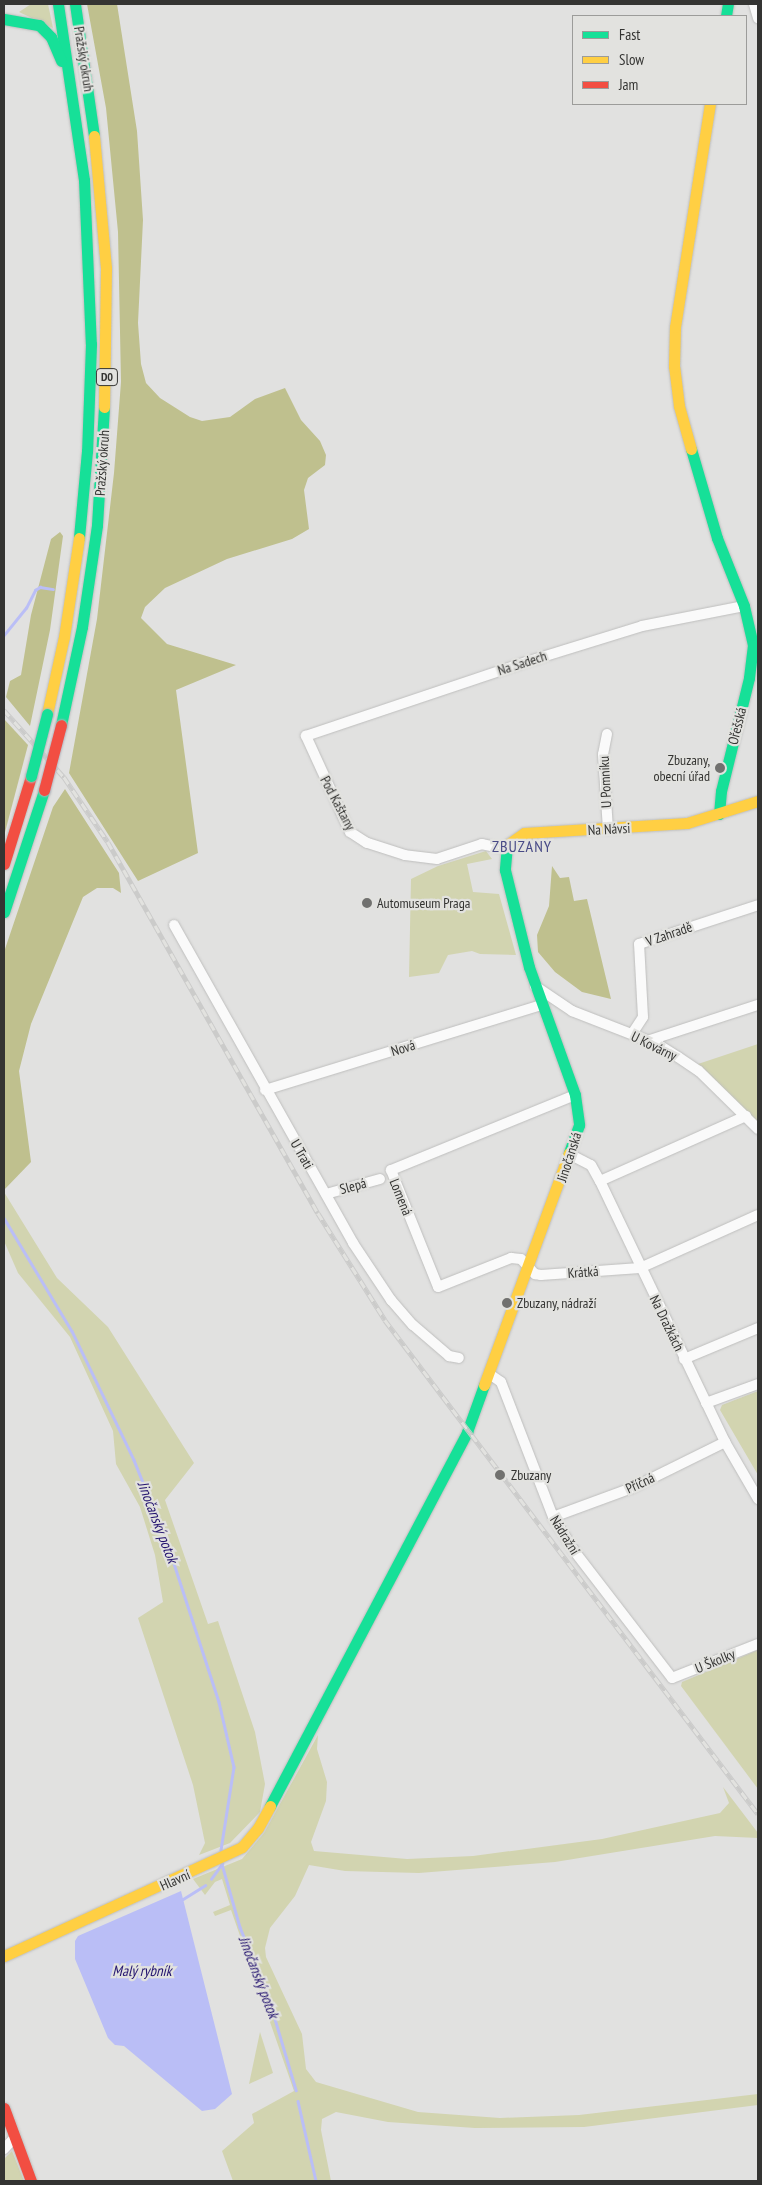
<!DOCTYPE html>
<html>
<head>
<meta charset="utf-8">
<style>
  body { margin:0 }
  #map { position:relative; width:762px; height:2185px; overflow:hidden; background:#e1e1e0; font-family:"PT Sans Narrow",sans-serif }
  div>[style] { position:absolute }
  .green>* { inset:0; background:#d2d4b0 }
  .forest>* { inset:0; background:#bfc08e }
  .water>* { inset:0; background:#babef6 }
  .stream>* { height:2.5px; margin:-1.25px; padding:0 1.25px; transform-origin:1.25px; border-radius:1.25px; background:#babef6 }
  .roads { filter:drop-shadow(0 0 1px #bebebd) drop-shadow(0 0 1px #bebebd) }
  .street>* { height:10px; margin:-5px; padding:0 5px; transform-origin:5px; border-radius:5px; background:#fafafa }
  .fast>* { height:11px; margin:-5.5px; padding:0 5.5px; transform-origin:5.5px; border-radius:5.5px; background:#16e098 }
  .slow>* { height:11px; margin:-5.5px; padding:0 5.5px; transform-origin:5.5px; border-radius:5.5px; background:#ffcf43 }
  .jam>* { height:11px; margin:-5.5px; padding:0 5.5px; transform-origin:5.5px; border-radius:5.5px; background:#f24e42 }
  .rail>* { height:4.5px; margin-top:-2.25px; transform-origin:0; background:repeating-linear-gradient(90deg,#e2e2df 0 8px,#cbcbca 0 16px); box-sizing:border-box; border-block:1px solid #cbcbca }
  .bridges { filter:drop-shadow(0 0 1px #b2b3bd) drop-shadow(0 0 1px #b2b3bd) }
  .fast-bridge>* { height:11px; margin:-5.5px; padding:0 5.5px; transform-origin:5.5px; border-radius:5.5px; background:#16e098 }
  .jam-bridge>* { height:11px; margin:-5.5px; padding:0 5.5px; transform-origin:5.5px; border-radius:5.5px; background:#f24e42 }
  .dots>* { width:14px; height:14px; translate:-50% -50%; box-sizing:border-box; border:2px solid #e2e2df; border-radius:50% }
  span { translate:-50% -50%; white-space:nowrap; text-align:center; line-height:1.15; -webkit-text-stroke:4.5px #e2e2df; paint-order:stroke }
  .shield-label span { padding:1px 4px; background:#e2e2df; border:1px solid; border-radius:4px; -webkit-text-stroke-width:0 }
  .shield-label { font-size:12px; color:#343432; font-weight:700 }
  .street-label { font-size:14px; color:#343432 }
  .poi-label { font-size:14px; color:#343432 }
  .right { translate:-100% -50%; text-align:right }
  .left { translate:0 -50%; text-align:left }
  .water-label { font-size:15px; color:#24146f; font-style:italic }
  .quarter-label { font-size:16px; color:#474986; letter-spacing:1px }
  .frame { position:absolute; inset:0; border:5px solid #343432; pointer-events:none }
  .legend { position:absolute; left:572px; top:15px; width:175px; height:90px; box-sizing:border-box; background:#e2e2df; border:1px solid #9c9c9a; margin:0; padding:6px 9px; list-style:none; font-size:15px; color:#343432 }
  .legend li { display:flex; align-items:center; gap:10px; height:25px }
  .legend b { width:25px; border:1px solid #9c9c9a }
</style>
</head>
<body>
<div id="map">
  <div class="green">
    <i style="clip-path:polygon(31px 4px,48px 4px,53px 28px,19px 12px)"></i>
    <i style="clip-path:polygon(486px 851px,492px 859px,467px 864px,473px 892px,499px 894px,516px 955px,480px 954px,472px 951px,448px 955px,439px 973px,409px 977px,411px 879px,438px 866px)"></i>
    <i style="clip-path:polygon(758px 1044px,758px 1124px,698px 1064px)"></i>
    <i style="clip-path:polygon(4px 1192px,57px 1278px,108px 1327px,194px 1463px,165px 1500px,208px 1624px,218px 1621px,255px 1732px,265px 1784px,260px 1812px,230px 1843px,199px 1855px,205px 1843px,193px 1785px,138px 1618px,163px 1602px,155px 1555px,140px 1507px,116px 1464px,113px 1431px,70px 1337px,18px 1273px,4px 1241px)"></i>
    <i style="clip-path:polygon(758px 1391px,758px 1390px,758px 1475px,720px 1410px,722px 1405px)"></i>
    <i style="clip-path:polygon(758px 1650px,758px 1789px,681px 1686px,682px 1682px)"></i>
    <i style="clip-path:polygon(318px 1735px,317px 1749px,327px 1782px,326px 1801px,311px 1842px,314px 1851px,407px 1859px,473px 1856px,602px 1839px,720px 1813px,729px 1803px,723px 1787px,758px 1833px,758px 1838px,715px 1836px,555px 1862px,419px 1873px,345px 1871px,309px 1865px,295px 1896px,270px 1928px,265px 1948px,266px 1957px,302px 2034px,306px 2069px,316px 2082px,418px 2112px,500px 2118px,579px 2115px,758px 2094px,758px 2105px,584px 2127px,475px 2128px,388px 2122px,336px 2112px,322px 2119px,321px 2130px,331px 2181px,233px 2181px,222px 2151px,254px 2123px,252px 2114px,294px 2091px,231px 1910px,215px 1916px,213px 1912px,230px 1905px,222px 1879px,215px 1882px,205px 1895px,193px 1879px,242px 1859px,264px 1833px)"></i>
    <i style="clip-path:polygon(260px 2032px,273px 2073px,249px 2084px)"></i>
    <i style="clip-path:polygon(12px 2151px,24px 2181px,4px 2181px,4px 2159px)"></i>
  </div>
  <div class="forest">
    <i style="clip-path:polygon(87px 4px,117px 4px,137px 131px,143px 220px,138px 323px,141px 364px,146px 383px,160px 398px,190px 417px,202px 421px,230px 417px,255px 399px,285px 388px,301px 420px,320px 441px,326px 455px,325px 465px,308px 478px,304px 490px,309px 529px,292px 539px,227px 559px,165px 588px,145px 607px,141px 618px,167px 644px,236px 665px,176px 690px,198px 853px,138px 881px,69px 773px,97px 619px,114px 473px,121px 382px,118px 232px,106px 108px)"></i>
    <i style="clip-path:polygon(60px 532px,63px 536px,50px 630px,30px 726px,6px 697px,10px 681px,21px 675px,31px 615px,51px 539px)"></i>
    <i style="clip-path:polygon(4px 719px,28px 745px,4px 836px)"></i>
    <i style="clip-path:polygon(65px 789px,119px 873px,121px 893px,113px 888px,97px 888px,83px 897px,31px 1024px,19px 1071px,31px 1162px,4px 1190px,4px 952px,53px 807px)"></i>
    <i style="clip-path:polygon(552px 866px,560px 878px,569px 877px,574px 901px,587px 899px,611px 999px,582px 992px,555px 972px,538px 952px,537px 935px,549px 906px)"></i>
  </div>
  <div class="water">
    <i style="clip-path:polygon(181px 1891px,232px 2094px,215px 2109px,202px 2111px,124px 2046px,115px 2045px,108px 2038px,75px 1959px,75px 1941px,78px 1936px)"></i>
  </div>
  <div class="stream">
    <i style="left:4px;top:635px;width:35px;rotate:-51deg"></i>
    <i style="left:26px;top:608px;width:20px;rotate:-63deg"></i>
    <i style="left:35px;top:590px;width:6px;rotate:-31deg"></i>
    <i style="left:40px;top:587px;width:13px;rotate:9deg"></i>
    <i style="left:4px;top:1218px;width:132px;rotate:59deg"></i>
    <i style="left:72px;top:1331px;width:143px;rotate:64.3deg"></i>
    <i style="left:134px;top:1460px;width:88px;rotate:68.1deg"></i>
    <i style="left:167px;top:1542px;width:168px;rotate:72deg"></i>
    <i style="left:219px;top:1702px;width:67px;rotate:77deg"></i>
    <i style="left:234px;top:1767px;width:84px;rotate:98.9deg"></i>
    <i style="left:222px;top:1864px;width:66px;rotate:74.1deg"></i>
    <i style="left:240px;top:1927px;width:81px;rotate:68.2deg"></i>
    <i style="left:270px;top:2002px;width:92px;rotate:73.5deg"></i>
    <i style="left:211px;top:1879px;width:19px;rotate:-54deg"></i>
    <i style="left:183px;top:1899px;width:26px;rotate:-32deg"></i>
    <i style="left:298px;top:2101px;width:82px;rotate:77.3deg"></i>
  </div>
  <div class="roads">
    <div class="street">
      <i style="left:754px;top:4px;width:15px;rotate:74deg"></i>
      <i style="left:607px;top:734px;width:20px;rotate:101deg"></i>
      <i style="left:603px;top:754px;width:76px;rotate:86.2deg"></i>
      <i style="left:505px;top:849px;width:24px;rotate:-168deg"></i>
      <i style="left:482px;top:844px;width:47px;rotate:161.6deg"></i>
      <i style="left:437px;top:859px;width:32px;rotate:-173deg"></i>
      <i style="left:405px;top:855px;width:40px;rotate:-162deg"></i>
      <i style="left:367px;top:843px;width:20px;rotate:-147deg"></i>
      <i style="left:350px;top:832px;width:106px;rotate:-114.6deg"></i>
      <i style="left:306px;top:736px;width:232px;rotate:-18.6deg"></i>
      <i style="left:526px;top:662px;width:121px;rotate:-17.2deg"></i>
      <i style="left:642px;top:626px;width:104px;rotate:-11.1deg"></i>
      <i style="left:174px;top:925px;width:365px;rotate:60.6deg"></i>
      <i style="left:353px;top:1243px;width:69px;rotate:56.3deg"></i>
      <i style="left:391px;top:1300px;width:33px;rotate:49deg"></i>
      <i style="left:413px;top:1325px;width:48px;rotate:40.7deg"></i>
      <i style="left:449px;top:1356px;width:10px;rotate:11deg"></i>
      <i style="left:535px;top:986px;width:45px;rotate:34deg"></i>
      <i style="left:572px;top:1011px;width:93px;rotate:21.3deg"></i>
      <i style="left:659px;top:1045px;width:22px;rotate:32deg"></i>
      <i style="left:678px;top:1057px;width:25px;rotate:34deg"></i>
      <i style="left:699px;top:1071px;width:83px;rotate:44.5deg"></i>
      <i style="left:632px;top:1034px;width:20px;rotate:-57deg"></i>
      <i style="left:643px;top:1017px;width:73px;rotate:-93.1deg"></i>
      <i style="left:639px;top:944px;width:125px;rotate:-18.1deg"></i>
      <i style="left:647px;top:1041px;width:117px;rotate:-18deg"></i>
      <i style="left:265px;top:1090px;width:290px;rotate:-17.1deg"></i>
      <i style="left:575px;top:1095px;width:199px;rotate:157.8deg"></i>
      <i style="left:391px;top:1170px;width:126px;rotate:68.1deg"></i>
      <i style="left:438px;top:1287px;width:79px;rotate:-21.7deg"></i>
      <i style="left:511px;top:1258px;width:10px;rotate:6deg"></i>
      <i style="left:521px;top:1259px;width:21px;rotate:47deg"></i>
      <i style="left:535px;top:1274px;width:6px;rotate:9deg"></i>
      <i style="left:541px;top:1275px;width:99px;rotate:-4deg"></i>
      <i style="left:640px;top:1268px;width:129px;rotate:-24.2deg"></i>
      <i style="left:571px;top:1155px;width:22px;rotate:27deg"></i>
      <i style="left:591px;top:1165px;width:18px;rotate:61deg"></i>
      <i style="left:600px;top:1181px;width:289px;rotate:64.4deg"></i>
      <i style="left:725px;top:1442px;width:66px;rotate:59.9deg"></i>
      <i style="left:600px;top:1181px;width:160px;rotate:-24deg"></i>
      <i style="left:326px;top:1194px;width:56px;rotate:-15.5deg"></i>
      <i style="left:684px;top:1359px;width:80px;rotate:-22.7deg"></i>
      <i style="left:491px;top:1375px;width:12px;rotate:35deg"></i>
      <i style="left:501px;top:1382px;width:145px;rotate:68.9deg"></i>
      <i style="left:553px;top:1517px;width:41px;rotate:57.8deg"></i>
      <i style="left:575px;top:1552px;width:159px;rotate:52.4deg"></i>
      <i style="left:672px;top:1678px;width:92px;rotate:-21.6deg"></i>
      <i style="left:706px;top:1403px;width:55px;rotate:-20.1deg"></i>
      <i style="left:553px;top:1517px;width:84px;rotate:-20.2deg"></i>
      <i style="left:632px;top:1488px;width:104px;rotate:-26.3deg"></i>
      <i style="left:4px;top:2149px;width:16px;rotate:-47deg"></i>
    </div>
    <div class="fast">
      <i style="left:58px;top:4px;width:178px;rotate:81.6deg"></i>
      <i style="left:84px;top:180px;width:164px;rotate:87.6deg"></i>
      <i style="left:91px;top:344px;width:107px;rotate:92.1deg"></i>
      <i style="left:87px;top:451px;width:87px;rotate:95.3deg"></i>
      <i style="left:75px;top:4px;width:133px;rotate:81.8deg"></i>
      <i style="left:726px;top:16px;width:12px;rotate:-81deg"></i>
      <i style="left:4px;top:19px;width:36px;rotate:10deg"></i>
      <i style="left:39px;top:25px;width:17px;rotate:45deg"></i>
      <i style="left:51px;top:37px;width:26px;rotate:67deg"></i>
      <i style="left:691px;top:449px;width:93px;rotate:73.7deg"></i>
      <i style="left:717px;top:538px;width:73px;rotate:68.3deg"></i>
      <i style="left:744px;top:606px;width:40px;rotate:77deg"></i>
      <i style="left:753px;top:645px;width:33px;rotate:97deg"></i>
      <i style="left:749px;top:678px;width:116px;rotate:103.9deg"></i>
      <i style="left:721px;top:791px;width:23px;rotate:95deg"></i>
      <i style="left:61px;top:725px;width:100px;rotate:-77.9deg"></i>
      <i style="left:82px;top:627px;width:103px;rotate:-81.6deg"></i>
      <i style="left:97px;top:525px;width:118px;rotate:-86.6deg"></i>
      <i style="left:507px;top:845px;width:25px;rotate:95deg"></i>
      <i style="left:505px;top:870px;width:100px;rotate:76.1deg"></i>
      <i style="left:529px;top:967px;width:136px;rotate:70.2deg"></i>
      <i style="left:575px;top:1095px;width:30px;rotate:82deg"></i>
      <i style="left:579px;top:1125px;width:30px;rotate:110deg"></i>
      <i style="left:4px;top:912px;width:128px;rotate:-71.8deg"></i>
      <i style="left:270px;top:1806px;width:423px;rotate:-62.2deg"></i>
      <i style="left:467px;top:1432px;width:50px;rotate:-70.1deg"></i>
    </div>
    <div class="slow">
      <i style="left:94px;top:136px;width:133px;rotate:84.8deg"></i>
      <i style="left:106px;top:268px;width:139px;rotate:90.8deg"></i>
      <i style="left:691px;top:449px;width:45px;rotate:-105.6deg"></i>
      <i style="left:679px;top:406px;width:39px;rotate:-97deg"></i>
      <i style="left:674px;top:367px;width:40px;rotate:-88.6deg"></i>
      <i style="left:675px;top:327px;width:226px;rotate:-81.1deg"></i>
      <i style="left:47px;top:714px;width:79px;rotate:-77.6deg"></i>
      <i style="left:64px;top:637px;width:100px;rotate:-81.4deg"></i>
      <i style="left:507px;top:845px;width:21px;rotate:-35deg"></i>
      <i style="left:524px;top:833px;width:163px;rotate:-3.5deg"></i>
      <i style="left:687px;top:823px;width:74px;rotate:-17.2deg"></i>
      <i style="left:484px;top:1385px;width:247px;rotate:-69.9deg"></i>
      <i style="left:4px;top:1956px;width:262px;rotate:-24.6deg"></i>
      <i style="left:242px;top:1847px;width:25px;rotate:-50deg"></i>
      <i style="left:258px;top:1828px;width:25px;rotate:-61deg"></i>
    </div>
    <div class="jam">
      <i style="left:4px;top:864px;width:92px;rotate:-72.9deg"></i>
      <i style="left:4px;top:2108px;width:78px;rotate:69.7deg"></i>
    </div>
  </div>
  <div class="rail">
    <i style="left:4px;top:710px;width:90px;rotate:48.2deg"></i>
    <i style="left:64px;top:777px;width:78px;rotate:55.9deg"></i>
    <i style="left:108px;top:842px;width:426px;rotate:60.5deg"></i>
    <i style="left:318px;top:1213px;width:126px;rotate:57.9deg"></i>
    <i style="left:385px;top:1320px;width:619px;rotate:52.94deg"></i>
  </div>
  <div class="bridges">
    <div class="fast-bridge">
      <i style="left:31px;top:776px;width:64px;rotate:-75.5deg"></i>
    </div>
    <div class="jam-bridge">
      <i style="left:44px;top:790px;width:67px;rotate:-75.3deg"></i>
    </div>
  </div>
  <div class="dots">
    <i style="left:720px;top:768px;background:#71716f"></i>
    <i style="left:367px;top:903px;background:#71716f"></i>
    <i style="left:507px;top:1303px;background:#71716f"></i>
    <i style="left:500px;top:1475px;background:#71716f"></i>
  </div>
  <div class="shield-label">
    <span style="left:107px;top:377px">D0</span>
  </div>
  <div class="street-label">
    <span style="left:84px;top:59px;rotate:81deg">Pražský okruh</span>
    <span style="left:102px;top:463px;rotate:-86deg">Pražský okruh</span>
    <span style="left:522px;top:663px;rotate:-18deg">Na Sadech</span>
    <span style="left:737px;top:726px;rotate:-76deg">Ořešská</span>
    <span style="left:605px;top:782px;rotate:-93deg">U Pomníku</span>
    <span style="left:338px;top:803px;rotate:62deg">Pod Kaštany</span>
    <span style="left:609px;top:829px;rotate:-3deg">Na Návsi</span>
    <span style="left:669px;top:934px;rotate:-19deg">V Zahradě</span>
    <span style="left:654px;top:1046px;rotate:26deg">U Kovárny</span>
    <span style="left:403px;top:1048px;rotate:-17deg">Nová</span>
    <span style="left:302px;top:1154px;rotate:60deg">U Trati</span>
    <span style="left:569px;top:1157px;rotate:-72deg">Jinočanská</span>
    <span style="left:353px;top:1186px;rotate:-15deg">Slepá</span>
    <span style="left:401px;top:1197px;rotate:68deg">Lomená</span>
    <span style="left:583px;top:1272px;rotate:-4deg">Krátká</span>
    <span style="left:667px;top:1323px;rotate:64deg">Na Dražkách</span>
    <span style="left:640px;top:1483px;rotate:-25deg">Příčná</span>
    <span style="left:565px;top:1535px;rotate:58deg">Nádražní</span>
    <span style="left:715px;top:1661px;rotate:-22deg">U Školky</span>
    <span style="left:175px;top:1880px;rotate:-24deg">Hlavní</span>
  </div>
  <div class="poi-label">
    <span class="right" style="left:710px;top:768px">Zbuzany,<br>obecní úřad</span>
    <span class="left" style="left:377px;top:903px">Automuseum Praga</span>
    <span class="left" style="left:517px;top:1303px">Zbuzany, nádraží</span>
    <span class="left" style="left:511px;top:1475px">Zbuzany</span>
  </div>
  <div class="water-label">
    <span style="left:158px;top:1522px;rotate:69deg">Jinočanský potok</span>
    <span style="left:142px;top:1971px">Malý rybník</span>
    <span style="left:259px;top:1977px;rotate:69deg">Jinočanský potok</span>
  </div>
  <div class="quarter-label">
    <span style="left:522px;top:846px">ZBUZANY</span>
  </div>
  <div class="frame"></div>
  <ul class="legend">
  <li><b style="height:6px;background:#16e098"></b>Fast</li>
  <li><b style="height:6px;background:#ffcf43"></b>Slow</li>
  <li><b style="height:6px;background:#f24e42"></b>Jam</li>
  </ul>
</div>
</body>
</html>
